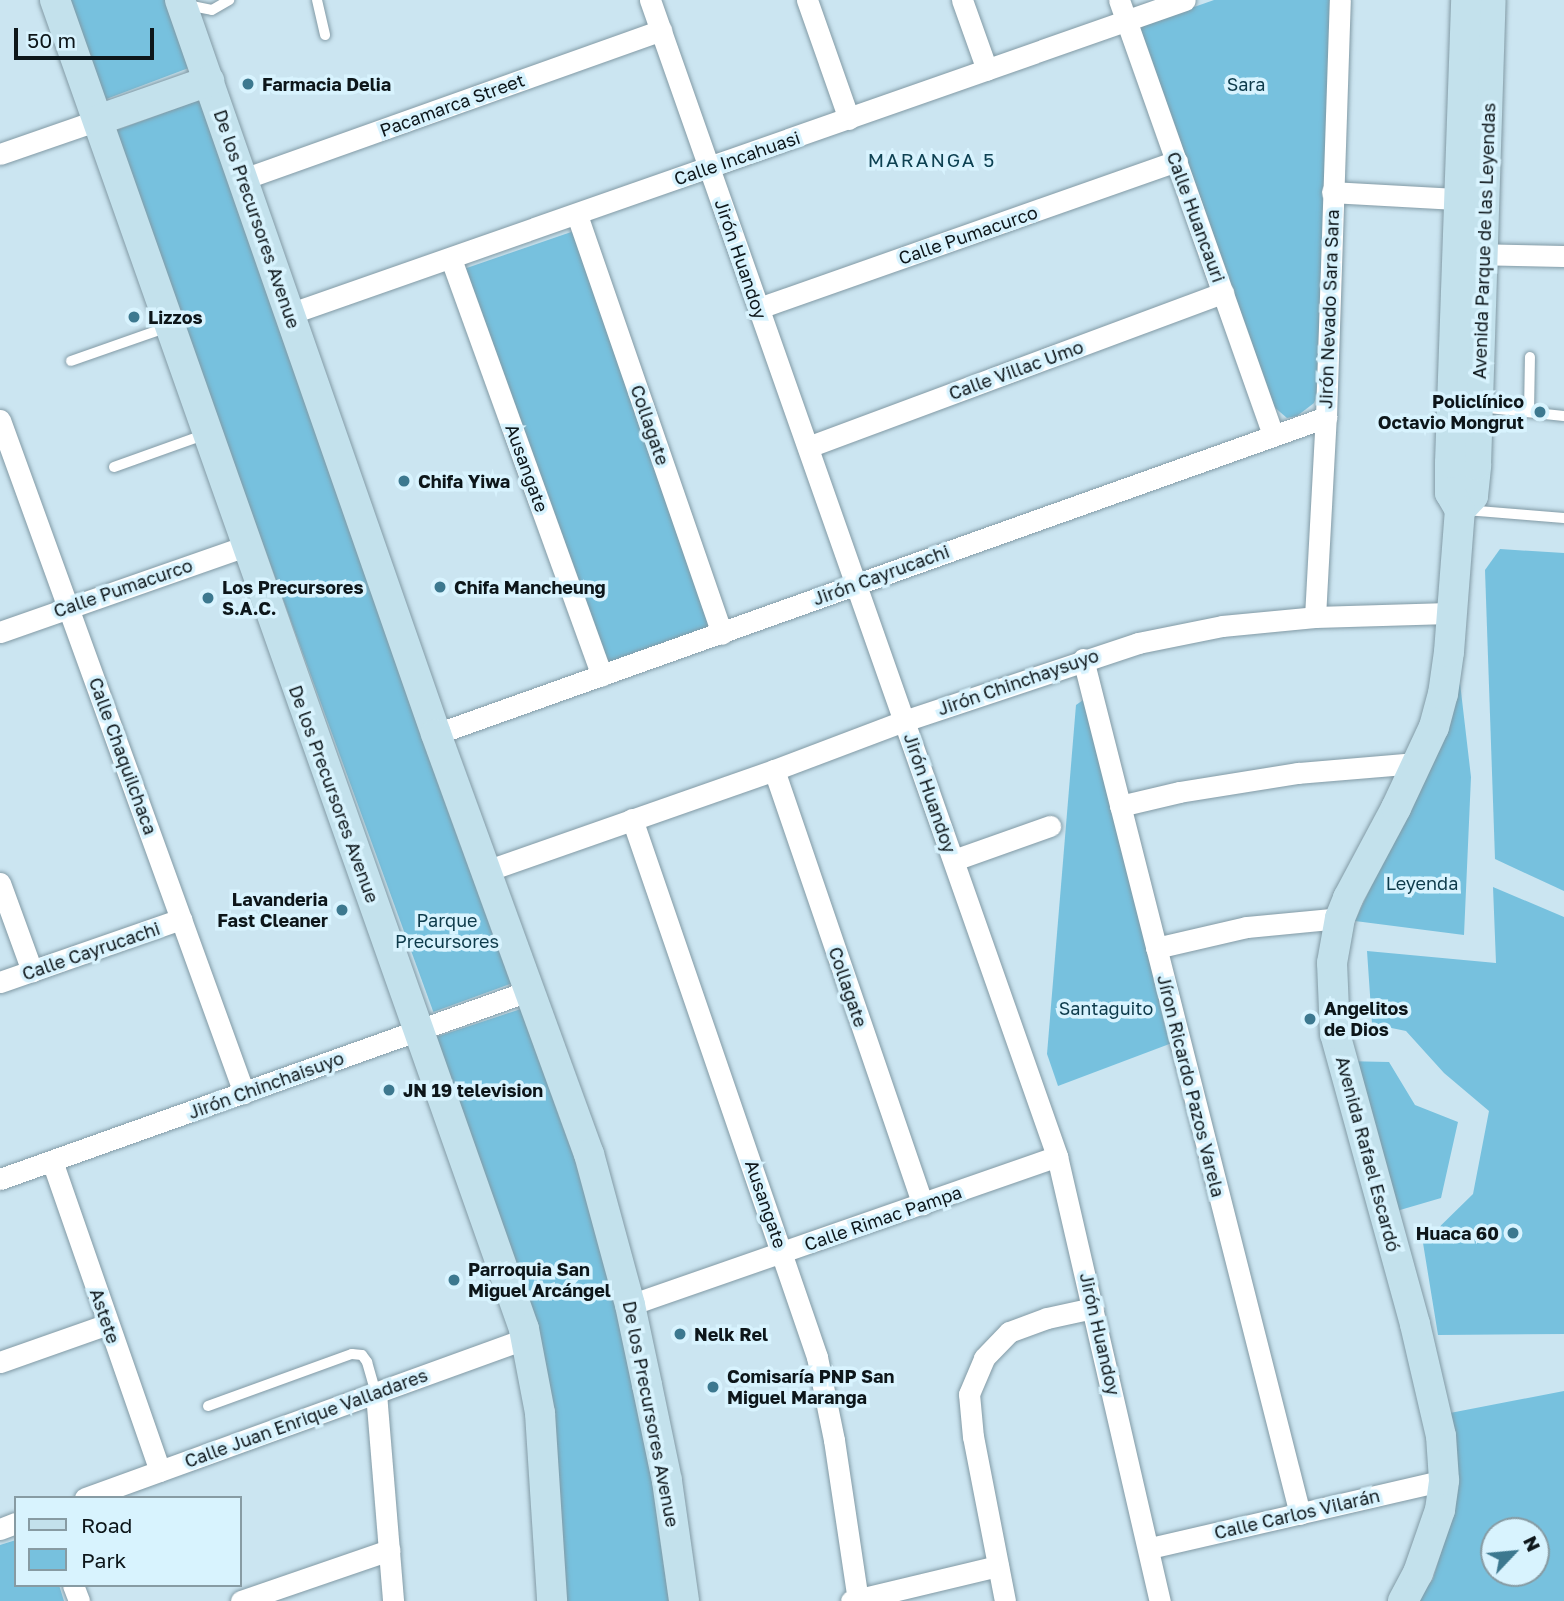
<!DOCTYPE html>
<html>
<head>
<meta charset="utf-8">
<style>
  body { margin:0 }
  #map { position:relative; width:1564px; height:1601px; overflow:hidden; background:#cbe5f1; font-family:"Golos Text",sans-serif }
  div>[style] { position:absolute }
  .green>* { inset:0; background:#77c1de; transform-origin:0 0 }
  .roads { filter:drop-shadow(0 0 2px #829aa5) drop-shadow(0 0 2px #829aa5) }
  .lane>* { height:10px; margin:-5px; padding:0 5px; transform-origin:5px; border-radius:5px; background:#fff }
  .street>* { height:21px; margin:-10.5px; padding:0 10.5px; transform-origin:10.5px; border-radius:10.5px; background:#fff }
  .secondary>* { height:30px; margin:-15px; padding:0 15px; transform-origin:15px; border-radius:15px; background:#c3e1ec }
  .dots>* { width:19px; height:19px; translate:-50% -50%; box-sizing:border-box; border:4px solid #d8f3fe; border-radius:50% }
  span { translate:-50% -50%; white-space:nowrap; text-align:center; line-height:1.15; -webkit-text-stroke:7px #d8f3fe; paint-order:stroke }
  .poi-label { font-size:18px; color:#0d161a; font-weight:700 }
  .left { translate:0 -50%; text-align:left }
  .right { translate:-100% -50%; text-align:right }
  .park-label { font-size:18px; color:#0d3a4a }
  .street-label { font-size:18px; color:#0d161a }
  .neighbourhood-label { font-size:19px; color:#0d4152; letter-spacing:2px }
  .legend { position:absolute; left:14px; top:1496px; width:228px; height:91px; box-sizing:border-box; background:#d8f3fe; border:2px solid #879ba3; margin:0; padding:9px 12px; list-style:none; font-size:21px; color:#0d161a }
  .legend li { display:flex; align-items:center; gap:14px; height:35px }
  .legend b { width:35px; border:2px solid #879ba3 }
  .north { position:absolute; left:1480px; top:1517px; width:70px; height:70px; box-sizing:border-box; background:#d8f3fe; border:2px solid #879ba3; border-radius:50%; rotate:64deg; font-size:19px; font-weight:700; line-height:28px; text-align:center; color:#0d161a }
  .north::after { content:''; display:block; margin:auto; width:24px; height:32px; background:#3c788f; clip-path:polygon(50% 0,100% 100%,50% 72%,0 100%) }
  .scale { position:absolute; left:14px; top:28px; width:140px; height:32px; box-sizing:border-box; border:4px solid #0d161a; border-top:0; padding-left:9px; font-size:21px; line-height:24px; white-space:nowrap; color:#0d161a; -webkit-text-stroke:5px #d8f3fe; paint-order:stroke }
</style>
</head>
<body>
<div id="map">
  <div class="green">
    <i style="clip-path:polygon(66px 0,170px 0,194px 66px,101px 101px)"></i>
    <i style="clip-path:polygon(1214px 0,1334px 0,1316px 398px,1314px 403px,1297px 416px,1287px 418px,1273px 406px,1139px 34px,1143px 25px)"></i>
    <i style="left:205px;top:98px;width:937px;height:98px;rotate:70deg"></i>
    <i style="left:577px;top:230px;width:420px;height:119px;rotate:71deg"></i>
    <i style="clip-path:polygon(1500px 549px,1564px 553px,1564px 891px,1495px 859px,1485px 570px)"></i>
    <i style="clip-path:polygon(1460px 683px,1471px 777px,1464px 935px,1355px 921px,1415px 792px)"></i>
    <i style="clip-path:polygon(1086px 698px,1172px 1043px,1058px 1086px,1047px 1054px,1076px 705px)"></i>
    <i style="clip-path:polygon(1493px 887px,1564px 917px,1564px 1334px,1438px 1335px,1423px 1243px,1473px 1194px,1489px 1111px,1444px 1073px,1406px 1031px,1372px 1024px,1367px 951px,1496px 963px)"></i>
    <i style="clip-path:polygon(527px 1007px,625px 1302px,678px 1601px,557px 1601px,540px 1351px,433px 1038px)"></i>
    <i style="clip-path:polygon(1342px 1061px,1389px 1062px,1415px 1105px,1458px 1122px,1441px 1198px,1383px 1215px)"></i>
    <i style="clip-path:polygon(evenodd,1564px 1391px,1564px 1601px,1417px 1601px,1433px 1579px,1453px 1512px,1450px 1413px,1564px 1391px,1494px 1531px,1536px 1531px,1536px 1573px,1494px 1573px,1494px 1531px)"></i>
    <i style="clip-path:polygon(16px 1540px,16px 1585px,59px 1585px,64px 1601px,0 1601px,0 1545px)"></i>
  </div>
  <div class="roads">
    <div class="lane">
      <i style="left:317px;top:0;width:36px;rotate:77deg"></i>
      <i style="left:192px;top:6px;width:20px;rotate:11deg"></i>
      <i style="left:212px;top:10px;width:20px;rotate:-30deg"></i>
      <i style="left:71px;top:361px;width:103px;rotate:-19.3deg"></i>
      <i style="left:1480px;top:407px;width:84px;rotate:6.1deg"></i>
      <i style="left:1529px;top:412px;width:55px;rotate:-89deg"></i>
      <i style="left:114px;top:467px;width:98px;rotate:-19.7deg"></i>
      <i style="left:1466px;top:510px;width:98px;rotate:4.7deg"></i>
      <i style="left:208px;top:1406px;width:153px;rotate:-19.9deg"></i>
      <i style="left:352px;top:1354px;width:10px;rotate:6deg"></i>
      <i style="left:362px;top:1355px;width:9px;rotate:54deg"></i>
      <i style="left:367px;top:1362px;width:32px;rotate:74deg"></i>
    </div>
    <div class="street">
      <i style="left:650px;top:0;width:1226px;rotate:70.6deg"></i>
      <i style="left:1057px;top:1156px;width:457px;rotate:77deg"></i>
      <i style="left:807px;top:0;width:126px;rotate:70.6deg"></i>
      <i style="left:962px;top:0;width:74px;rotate:70.3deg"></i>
      <i style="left:1119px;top:0;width:461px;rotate:70.5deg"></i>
      <i style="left:0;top:154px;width:104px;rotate:-19.1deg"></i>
      <i style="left:243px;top:179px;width:444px;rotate:-19.6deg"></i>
      <i style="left:1332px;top:192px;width:141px;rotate:3.2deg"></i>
      <i style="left:577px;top:215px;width:443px;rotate:70.9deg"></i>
      <i style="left:1469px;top:254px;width:95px;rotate:1.2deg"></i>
      <i style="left:451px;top:259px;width:443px;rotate:70.1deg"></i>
      <i style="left:759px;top:308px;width:443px;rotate:-19.4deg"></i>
      <i style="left:289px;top:314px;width:949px;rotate:-19.31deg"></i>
      <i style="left:0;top:420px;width:716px;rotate:70.07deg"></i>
      <i style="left:808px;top:447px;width:443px;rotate:-20.4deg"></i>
      <i style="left:1315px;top:617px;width:200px;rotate:-86.9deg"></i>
      <i style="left:1326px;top:417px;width:417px;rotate:-88.1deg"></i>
      <i style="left:0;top:632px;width:260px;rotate:-19.3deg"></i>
      <i style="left:1083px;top:659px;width:882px;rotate:75.76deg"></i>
      <i style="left:436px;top:734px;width:945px;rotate:-19.6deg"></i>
      <i style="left:774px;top:770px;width:459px;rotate:71.1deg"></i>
      <i style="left:1120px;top:806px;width:61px;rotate:-13.3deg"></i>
      <i style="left:1179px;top:792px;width:121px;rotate:-9.1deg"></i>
      <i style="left:1298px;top:773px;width:120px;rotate:-4.8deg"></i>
      <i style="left:632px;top:819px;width:569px;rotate:71.02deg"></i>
      <i style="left:817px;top:1357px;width:85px;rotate:78.4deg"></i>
      <i style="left:834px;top:1440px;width:162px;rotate:81.5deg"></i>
      <i style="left:954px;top:860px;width:102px;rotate:-19.5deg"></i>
      <i style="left:486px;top:871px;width:305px;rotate:-19.3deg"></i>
      <i style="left:774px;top:770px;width:139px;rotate:-20.7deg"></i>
      <i style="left:904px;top:721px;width:247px;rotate:-18.4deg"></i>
      <i style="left:1138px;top:643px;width:86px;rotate:-11.4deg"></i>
      <i style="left:1222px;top:626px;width:93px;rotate:-5.5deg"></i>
      <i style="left:1315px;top:617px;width:134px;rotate:-1.7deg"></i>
      <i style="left:0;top:883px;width:94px;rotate:70deg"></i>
      <i style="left:1156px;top:948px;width:93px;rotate:-13deg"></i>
      <i style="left:1247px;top:927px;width:93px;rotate:-5.5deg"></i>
      <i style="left:0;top:982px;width:192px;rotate:-19.2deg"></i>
      <i style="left:52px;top:1161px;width:328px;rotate:70.8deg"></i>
      <i style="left:0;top:1179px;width:564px;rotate:-19.59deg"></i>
      <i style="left:630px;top:1305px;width:452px;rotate:-19.2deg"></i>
      <i style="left:0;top:1362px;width:114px;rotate:-19.4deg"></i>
      <i style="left:376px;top:1393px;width:209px;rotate:85.3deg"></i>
      <i style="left:85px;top:1498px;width:469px;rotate:-19.9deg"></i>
      <i style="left:0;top:1529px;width:17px;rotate:-21deg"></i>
      <i style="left:1150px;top:1548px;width:302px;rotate:-13deg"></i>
      <i style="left:73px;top:1585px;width:17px;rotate:69deg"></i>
      <i style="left:241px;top:1601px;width:157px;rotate:-19deg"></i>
      <i style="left:851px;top:1601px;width:151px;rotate:-13.4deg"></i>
      <i style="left:1005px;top:1601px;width:167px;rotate:-101deg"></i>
      <i style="left:973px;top:1437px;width:43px;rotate:-95.3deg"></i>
      <i style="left:969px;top:1394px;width:39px;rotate:-67deg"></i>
      <i style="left:984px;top:1358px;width:36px;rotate:-46deg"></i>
      <i style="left:1009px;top:1332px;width:40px;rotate:-20.2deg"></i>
      <i style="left:1047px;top:1318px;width:47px;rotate:-12.3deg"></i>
    </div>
    <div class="secondary">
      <i style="left:55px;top:0;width:1409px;rotate:70.56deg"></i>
      <i style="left:524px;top:1329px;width:86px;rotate:79.2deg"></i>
      <i style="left:540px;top:1413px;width:188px;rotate:86.3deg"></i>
      <i style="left:180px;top:0;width:777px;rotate:70.77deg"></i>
      <i style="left:436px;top:734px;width:447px;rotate:70deg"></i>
      <i style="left:589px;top:1154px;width:156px;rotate:74.8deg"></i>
      <i style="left:630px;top:1305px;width:82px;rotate:78deg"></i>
      <i style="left:647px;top:1385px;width:98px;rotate:78.2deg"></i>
      <i style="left:667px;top:1481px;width:121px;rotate:81.9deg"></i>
      <i style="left:98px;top:120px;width:118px;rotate:-19.4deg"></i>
      <i style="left:1460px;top:510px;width:19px;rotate:-47deg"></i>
      <i style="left:1473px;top:496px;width:31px;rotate:-84deg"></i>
      <i style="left:1476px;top:465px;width:465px;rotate:-88.2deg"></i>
      <i style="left:1460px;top:510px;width:20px;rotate:-120deg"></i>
      <i style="left:1450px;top:493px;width:30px;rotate:-90deg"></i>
      <i style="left:1450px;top:463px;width:463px;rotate:-88deg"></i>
      <i style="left:1403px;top:1601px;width:32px;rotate:-62deg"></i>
      <i style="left:1418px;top:1573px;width:67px;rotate:-70.8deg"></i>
      <i style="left:1440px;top:1510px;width:30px;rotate:-82deg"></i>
      <i style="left:1444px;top:1480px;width:44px;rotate:-93.9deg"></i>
      <i style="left:1441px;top:1436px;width:115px;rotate:-103.1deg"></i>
      <i style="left:1415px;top:1324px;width:301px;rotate:-105.4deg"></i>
      <i style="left:1335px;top:1034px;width:71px;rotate:-92.4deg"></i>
      <i style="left:1332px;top:963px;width:46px;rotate:-79.9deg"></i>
      <i style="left:1340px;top:918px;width:22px;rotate:-68deg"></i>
      <i style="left:1348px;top:898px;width:102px;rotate:-61.9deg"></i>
      <i style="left:1396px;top:808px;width:89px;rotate:-64.9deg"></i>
      <i style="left:1434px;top:727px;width:34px;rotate:-75deg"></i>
      <i style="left:1443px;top:694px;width:42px;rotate:-81.9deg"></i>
      <i style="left:1449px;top:652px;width:142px;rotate:-85.6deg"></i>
    </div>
  </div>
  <div class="dots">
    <i style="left:248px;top:84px;background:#3c788f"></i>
    <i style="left:134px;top:317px;background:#3c788f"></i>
    <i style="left:1540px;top:412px;background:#3c788f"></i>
    <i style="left:404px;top:481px;background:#3c788f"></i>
    <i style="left:440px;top:587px;background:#3c788f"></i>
    <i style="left:208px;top:598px;background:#3c788f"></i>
    <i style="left:342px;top:910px;background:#3c788f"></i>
    <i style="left:1310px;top:1019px;background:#3c788f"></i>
    <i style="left:389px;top:1090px;background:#3c788f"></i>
    <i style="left:1513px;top:1233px;background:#3c788f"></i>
    <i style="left:454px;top:1280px;background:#3c788f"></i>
    <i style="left:680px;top:1334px;background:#3c788f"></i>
    <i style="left:713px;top:1387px;background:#3c788f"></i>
  </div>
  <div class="poi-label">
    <span class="left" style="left:262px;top:84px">Farmacia Delia</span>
    <span class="left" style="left:148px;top:317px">Lizzos</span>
    <span class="right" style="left:1524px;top:412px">Policlínico<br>Octavio Mongrut</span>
    <span class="left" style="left:418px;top:481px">Chifa Yiwa</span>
    <span class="left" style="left:454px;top:587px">Chifa Mancheung</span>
    <span class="left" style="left:222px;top:598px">Los Precursores<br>S.A.C.</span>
    <span class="right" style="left:328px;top:910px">Lavanderia<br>Fast Cleaner</span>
    <span class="left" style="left:1324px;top:1019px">Angelitos<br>de Dios</span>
    <span class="left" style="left:403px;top:1090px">JN 19 television</span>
    <span class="right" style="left:1499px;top:1233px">Huaca 60</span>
    <span class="left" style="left:468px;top:1280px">Parroquia San<br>Miguel Arcángel</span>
    <span class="left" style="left:694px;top:1334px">Nelk Rel</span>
    <span class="left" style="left:727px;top:1387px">Comisaría PNP San<br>Miguel Maranga</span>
  </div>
  <div class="park-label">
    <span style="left:1246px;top:84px">Sara</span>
    <span style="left:1422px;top:883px">Leyenda</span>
    <span style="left:447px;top:931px">Parque<br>Precursores</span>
    <span style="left:1106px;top:1008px">Santaguito</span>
  </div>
  <div class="street-label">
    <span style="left:452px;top:105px;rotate:-20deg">Pacamarca Street</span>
    <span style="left:737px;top:158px;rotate:-19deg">Calle Incahuasi</span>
    <span style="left:1196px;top:217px;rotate:70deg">Calle Huancauri</span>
    <span style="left:257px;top:219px;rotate:71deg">De los Precursores Avenue</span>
    <span style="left:968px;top:235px;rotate:-19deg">Calle Pumacurco</span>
    <span style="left:1484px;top:241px;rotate:-88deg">Avenida Parque de las Leyendas</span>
    <span style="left:741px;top:259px;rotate:71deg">Jirón Huandoy</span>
    <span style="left:1329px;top:309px;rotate:-88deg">Jirón Nevado Sara Sara</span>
    <span style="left:1016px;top:370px;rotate:-20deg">Calle Villac Umo</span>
    <span style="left:650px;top:425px;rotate:71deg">Collagate</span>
    <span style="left:527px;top:468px;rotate:70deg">Ausangate</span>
    <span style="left:881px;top:575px;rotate:-20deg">Jirón Cayrucachi</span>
    <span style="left:123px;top:588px;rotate:-19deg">Calle Pumacurco</span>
    <span style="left:1018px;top:682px;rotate:-19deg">Jirón Chinchaysuyo</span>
    <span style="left:123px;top:756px;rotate:70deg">Calle Chaquilchaca</span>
    <span style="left:930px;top:793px;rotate:71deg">Jirón Huandoy</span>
    <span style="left:334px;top:794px;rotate:70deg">De los Precursores Avenue</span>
    <span style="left:91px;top:951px;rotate:-19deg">Calle Cayrucachi</span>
    <span style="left:848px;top:987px;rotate:71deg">Collagate</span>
    <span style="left:266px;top:1085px;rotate:-20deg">Jirón Chinchaisuyo</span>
    <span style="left:1191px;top:1086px;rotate:76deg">Jíron Ricardo Pazos Varela</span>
    <span style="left:1368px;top:1154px;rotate:75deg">Avenida Rafael Escardó</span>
    <span style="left:766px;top:1204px;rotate:71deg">Ausangate</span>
    <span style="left:883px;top:1218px;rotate:-19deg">Calle Rimac Pampa</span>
    <span style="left:105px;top:1316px;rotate:71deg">Astete</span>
    <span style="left:1100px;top:1334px;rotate:77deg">Jirón Huandoy</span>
    <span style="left:651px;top:1414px;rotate:79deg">De los Precursores Avenue</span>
    <span style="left:306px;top:1418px;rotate:-20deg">Calle Juan Enrique Valladares</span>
    <span style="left:1297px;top:1514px;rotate:-13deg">Calle Carlos Vilarán</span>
  </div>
  <div class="neighbourhood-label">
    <span style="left:932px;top:160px">MARANGA 5</span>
  </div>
  <ul class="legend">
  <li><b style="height:9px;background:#c3e1ec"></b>Road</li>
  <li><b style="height:19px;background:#77c1de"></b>Park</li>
  </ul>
  <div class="north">N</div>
  <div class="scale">50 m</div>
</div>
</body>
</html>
